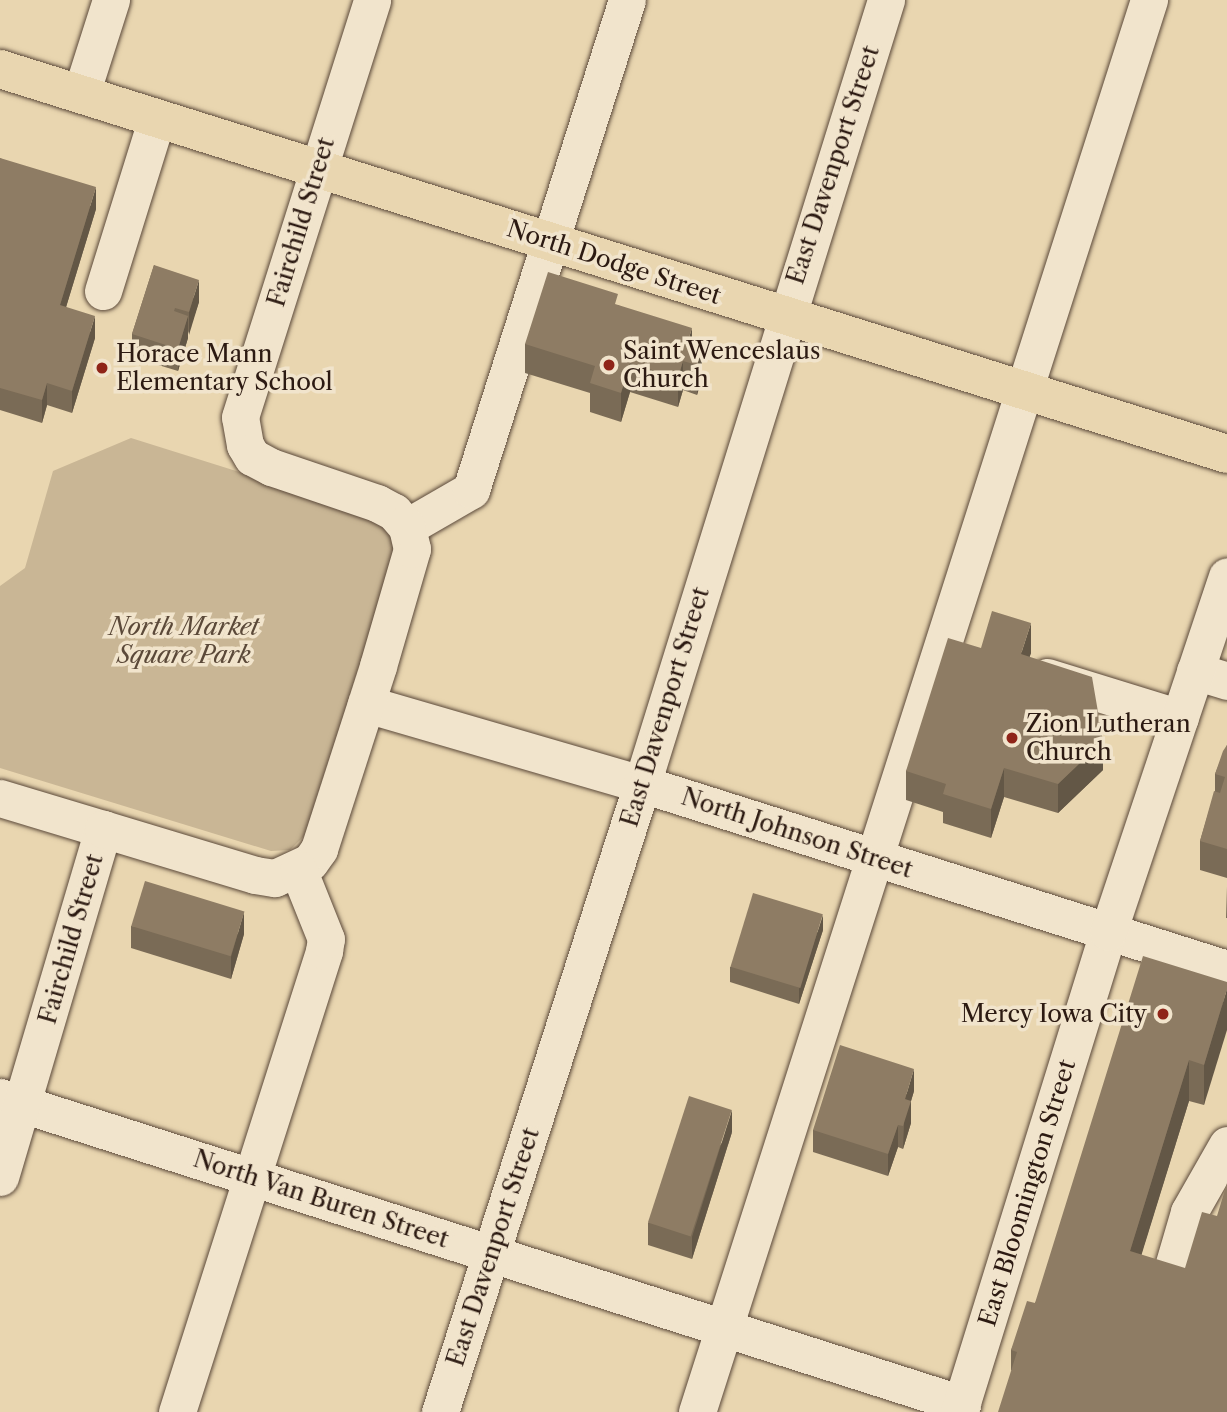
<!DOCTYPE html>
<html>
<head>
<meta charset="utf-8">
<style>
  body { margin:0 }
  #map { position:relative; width:1227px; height:1412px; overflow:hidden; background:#e9d6b0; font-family:"Libre Caslon Text",serif }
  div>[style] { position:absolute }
  .green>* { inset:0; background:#c9b695 }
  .roads { filter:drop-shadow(0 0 2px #5b493a) drop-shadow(0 0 2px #5b493a) }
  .minor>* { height:37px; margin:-18.5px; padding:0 18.5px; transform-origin:18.5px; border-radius:18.5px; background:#f1e4cc }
  .major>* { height:38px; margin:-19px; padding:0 19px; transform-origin:19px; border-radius:19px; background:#e9d6b0 }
  .wall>* { inset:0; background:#7a6b56 }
  .shaded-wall>* { inset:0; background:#635746 }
  .building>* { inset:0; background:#8e7c64; transform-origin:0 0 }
  .dots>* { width:19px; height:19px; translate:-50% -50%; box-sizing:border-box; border:4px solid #f1e4cc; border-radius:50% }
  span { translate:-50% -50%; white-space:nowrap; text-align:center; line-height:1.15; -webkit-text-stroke:7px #f1e4cc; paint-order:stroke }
  .street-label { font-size:24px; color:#2c1a12 }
  .poi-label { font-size:24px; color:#2c1a12 }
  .left { translate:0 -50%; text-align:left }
  .right { translate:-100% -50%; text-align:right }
  .park-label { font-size:24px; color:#5b4939; font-style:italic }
</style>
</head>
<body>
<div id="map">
  <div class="green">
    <i style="clip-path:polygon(131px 438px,379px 516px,395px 530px,395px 553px,306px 834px,290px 850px,271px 851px,0 768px,0 586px,25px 568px,53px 471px)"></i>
  </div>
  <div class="roads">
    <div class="minor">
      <i style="left:81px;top:94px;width:99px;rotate:-72.3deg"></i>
      <i style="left:103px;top:291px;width:181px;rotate:-72.7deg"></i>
      <i style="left:407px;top:527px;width:74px;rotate:-30deg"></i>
      <i style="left:471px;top:490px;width:514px;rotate:-72.34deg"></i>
      <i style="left:1195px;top:671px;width:34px;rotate:17deg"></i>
      <i style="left:1047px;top:677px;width:139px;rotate:17.1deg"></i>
      <i style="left:366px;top:704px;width:287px;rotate:16.2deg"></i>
      <i style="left:642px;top:784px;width:614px;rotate:17.55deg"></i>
      <i style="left:0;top:798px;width:108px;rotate:16.8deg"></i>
      <i style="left:0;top:1097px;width:1010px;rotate:17.7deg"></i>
      <i style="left:0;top:1177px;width:363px;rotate:-73.5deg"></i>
      <i style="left:103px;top:829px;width:159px;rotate:16.8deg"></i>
      <i style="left:255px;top:875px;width:20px;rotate:9deg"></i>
      <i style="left:275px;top:878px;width:38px;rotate:-25deg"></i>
      <i style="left:310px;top:862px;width:16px;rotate:-55deg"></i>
      <i style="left:319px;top:849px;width:192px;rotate:-72.1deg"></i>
      <i style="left:378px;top:666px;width:122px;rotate:-73.8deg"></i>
      <i style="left:412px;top:549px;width:23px;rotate:-103deg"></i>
      <i style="left:407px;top:527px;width:20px;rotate:-131deg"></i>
      <i style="left:394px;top:512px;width:19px;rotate:-152deg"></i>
      <i style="left:377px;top:503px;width:112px;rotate:-161.2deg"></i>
      <i style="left:271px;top:467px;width:21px;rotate:-152deg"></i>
      <i style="left:252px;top:457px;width:14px;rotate:-120deg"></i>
      <i style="left:245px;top:445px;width:28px;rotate:-100deg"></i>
      <i style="left:240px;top:417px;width:437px;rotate:-72.4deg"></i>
      <i style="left:1170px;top:1277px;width:68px;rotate:-73.7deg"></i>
      <i style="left:1189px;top:1212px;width:77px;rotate:-60.4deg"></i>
      <i style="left:177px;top:1412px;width:484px;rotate:-72.3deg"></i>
      <i style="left:324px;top:951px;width:12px;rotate:-81deg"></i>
      <i style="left:326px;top:939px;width:75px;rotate:-111.8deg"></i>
      <i style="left:440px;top:1412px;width:660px;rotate:-72.17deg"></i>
      <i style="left:642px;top:784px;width:821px;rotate:-72.71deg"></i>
      <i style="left:697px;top:1412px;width:1483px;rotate:-72.25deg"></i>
      <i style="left:959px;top:1412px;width:503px;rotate:-72.75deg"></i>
      <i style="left:1108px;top:932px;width:375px;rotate:-71.5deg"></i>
    </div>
    <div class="major">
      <i style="left:0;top:69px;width:1286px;rotate:17.42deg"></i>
    </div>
  </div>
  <div class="wall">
    <i style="clip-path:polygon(0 158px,96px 209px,66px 307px,95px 338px,72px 413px,47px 405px,42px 423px,0 410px)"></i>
    <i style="clip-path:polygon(154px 265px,199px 302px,188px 334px,188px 338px,178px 371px,132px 357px,132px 334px)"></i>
    <i style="clip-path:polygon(618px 305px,692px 346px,702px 378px,697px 395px,683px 390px,678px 407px,630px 392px,621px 422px,590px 412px,590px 393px,525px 373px,525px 344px)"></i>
    <i style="clip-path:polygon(981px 648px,1031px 653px,1029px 657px,1103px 770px,1058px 813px,1004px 797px,991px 838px,943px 823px,943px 812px,906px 800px,906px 771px)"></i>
    <i style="clip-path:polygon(1227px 745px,1227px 878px,1200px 870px,1200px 841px,1215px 791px,1215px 774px)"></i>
    <i style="clip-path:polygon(1227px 886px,1227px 918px,1226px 918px)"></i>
    <i style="clip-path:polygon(131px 926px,244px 934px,231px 979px,131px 948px)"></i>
    <i style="clip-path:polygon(823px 930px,799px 1004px,730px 982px,730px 967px)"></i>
    <i style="clip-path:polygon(1227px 982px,1204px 1105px,1189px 1101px,1141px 1255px,1227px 1412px,1011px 1370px,1011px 1350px,1035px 1303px)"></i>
    <i style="clip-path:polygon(914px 1091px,911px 1101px,911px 1123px,903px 1149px,898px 1147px,888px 1176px,813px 1152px,813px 1130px)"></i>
    <i style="clip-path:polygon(732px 1132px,692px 1259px,648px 1245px,648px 1223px)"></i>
  </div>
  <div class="shaded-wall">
    <i style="clip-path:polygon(96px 187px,96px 209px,60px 327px,60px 305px)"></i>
    <i style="clip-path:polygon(199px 280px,199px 302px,189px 335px,189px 312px)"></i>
    <i style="clip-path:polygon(95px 316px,95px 338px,72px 413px,72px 391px)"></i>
    <i style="clip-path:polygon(188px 316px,188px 338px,178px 371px,178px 349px)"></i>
    <i style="clip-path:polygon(692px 328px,692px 357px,687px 344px)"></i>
    <i style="clip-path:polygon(702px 349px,702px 378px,697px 395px,697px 365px)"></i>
    <i style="clip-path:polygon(683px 361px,683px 390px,678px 407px,678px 378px)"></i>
    <i style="clip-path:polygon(630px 363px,630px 392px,621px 422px,621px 393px)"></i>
    <i style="clip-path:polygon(47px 383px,47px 405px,42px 423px,42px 400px)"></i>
    <i style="clip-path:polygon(1031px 623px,1031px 653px,1021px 683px,1021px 654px)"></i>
    <i style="clip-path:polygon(1103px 741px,1103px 770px,1058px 813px,1058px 784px)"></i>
    <i style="clip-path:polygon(1004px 768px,1004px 797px,991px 838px,991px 809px)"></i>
    <i style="clip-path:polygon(244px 912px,244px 934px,231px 979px,231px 957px)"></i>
    <i style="clip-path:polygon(823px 915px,823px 930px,799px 1004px,799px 989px)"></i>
    <i style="clip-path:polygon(1227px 989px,1227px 1030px,1204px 1105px,1204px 1065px)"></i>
    <i style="clip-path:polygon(1189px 1060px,1189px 1101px,1130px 1292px,1130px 1251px)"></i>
    <i style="clip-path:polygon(914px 1069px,914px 1091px,908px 1111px,911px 1101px,911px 1123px,903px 1149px,905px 1099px)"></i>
    <i style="clip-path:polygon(732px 1110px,732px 1132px,692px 1259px,692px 1237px)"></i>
    <i style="clip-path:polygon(898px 1125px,898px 1147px,888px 1176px,888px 1154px)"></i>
  </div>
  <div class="building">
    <i style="clip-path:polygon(0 158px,96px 187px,60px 305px,95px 316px,72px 391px,47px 383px,42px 400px,0 388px)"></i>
    <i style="clip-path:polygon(154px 265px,199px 280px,189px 312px,175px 308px,174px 311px,188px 316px,178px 349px,132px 334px)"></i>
    <i style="clip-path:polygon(548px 272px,618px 294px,615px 304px,692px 328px,687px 344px,702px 349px,697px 365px,683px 361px,678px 378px,630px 363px,621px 393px,590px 383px,595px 366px,525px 344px)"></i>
    <i style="clip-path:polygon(992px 611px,1031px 623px,1021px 654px,1092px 677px,1103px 741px,1058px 784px,1004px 768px,991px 809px,943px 794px,946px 784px,906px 771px,948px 638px,981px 648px)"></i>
    <i style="clip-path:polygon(1227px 745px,1227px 849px,1200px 841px,1214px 791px,1220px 793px,1225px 777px,1215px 774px,1223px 751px)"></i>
    <i style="left:145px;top:881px;width:104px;height:47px;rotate:17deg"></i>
    <i style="left:753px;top:893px;width:73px;height:77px;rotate:17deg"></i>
    <i style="clip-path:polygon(1143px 956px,1227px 982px,1227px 989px,1204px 1065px,1189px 1060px,1130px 1251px,1185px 1268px,1202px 1212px,1217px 1216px,1227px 1183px,1227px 1412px,998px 1412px,1017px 1352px,1011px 1350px,1027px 1301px,1035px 1303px)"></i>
    <i style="clip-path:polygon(840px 1045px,914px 1069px,905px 1099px,911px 1101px,903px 1126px,898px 1125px,888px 1154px,813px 1130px)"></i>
    <i style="left:689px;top:1096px;width:45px;height:133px;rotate:18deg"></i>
  </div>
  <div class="dots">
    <i style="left:609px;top:365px;background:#8f2418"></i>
    <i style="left:102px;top:368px;background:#8f2418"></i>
    <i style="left:1012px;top:738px;background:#8f2418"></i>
    <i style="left:1163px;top:1014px;background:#8f2418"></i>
  </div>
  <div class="street-label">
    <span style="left:833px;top:165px;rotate:-72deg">East Davenport Street</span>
    <span style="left:301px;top:222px;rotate:-73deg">Fairchild Street</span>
    <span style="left:614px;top:262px;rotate:18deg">North Dodge Street</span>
    <span style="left:665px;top:707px;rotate:-73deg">East Davenport Street</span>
    <span style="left:797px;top:833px;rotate:18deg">North Johnson Street</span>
    <span style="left:71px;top:939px;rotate:-74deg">Fairchild Street</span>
    <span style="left:1027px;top:1193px;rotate:-73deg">East Bloomington Street</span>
    <span style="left:321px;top:1199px;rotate:18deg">North Van Buren Street</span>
    <span style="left:493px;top:1247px;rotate:-72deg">East Davenport Street</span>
  </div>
  <div class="poi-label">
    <span class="left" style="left:623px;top:365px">Saint Wenceslaus<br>Church</span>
    <span class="left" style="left:116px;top:368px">Horace Mann<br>Elementary School</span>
    <span class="left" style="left:1026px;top:738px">Zion Lutheran<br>Church</span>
    <span class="right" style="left:1147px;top:1014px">Mercy Iowa City</span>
  </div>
  <div class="park-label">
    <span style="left:184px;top:641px">North Market<br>Square Park</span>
  </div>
</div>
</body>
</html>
